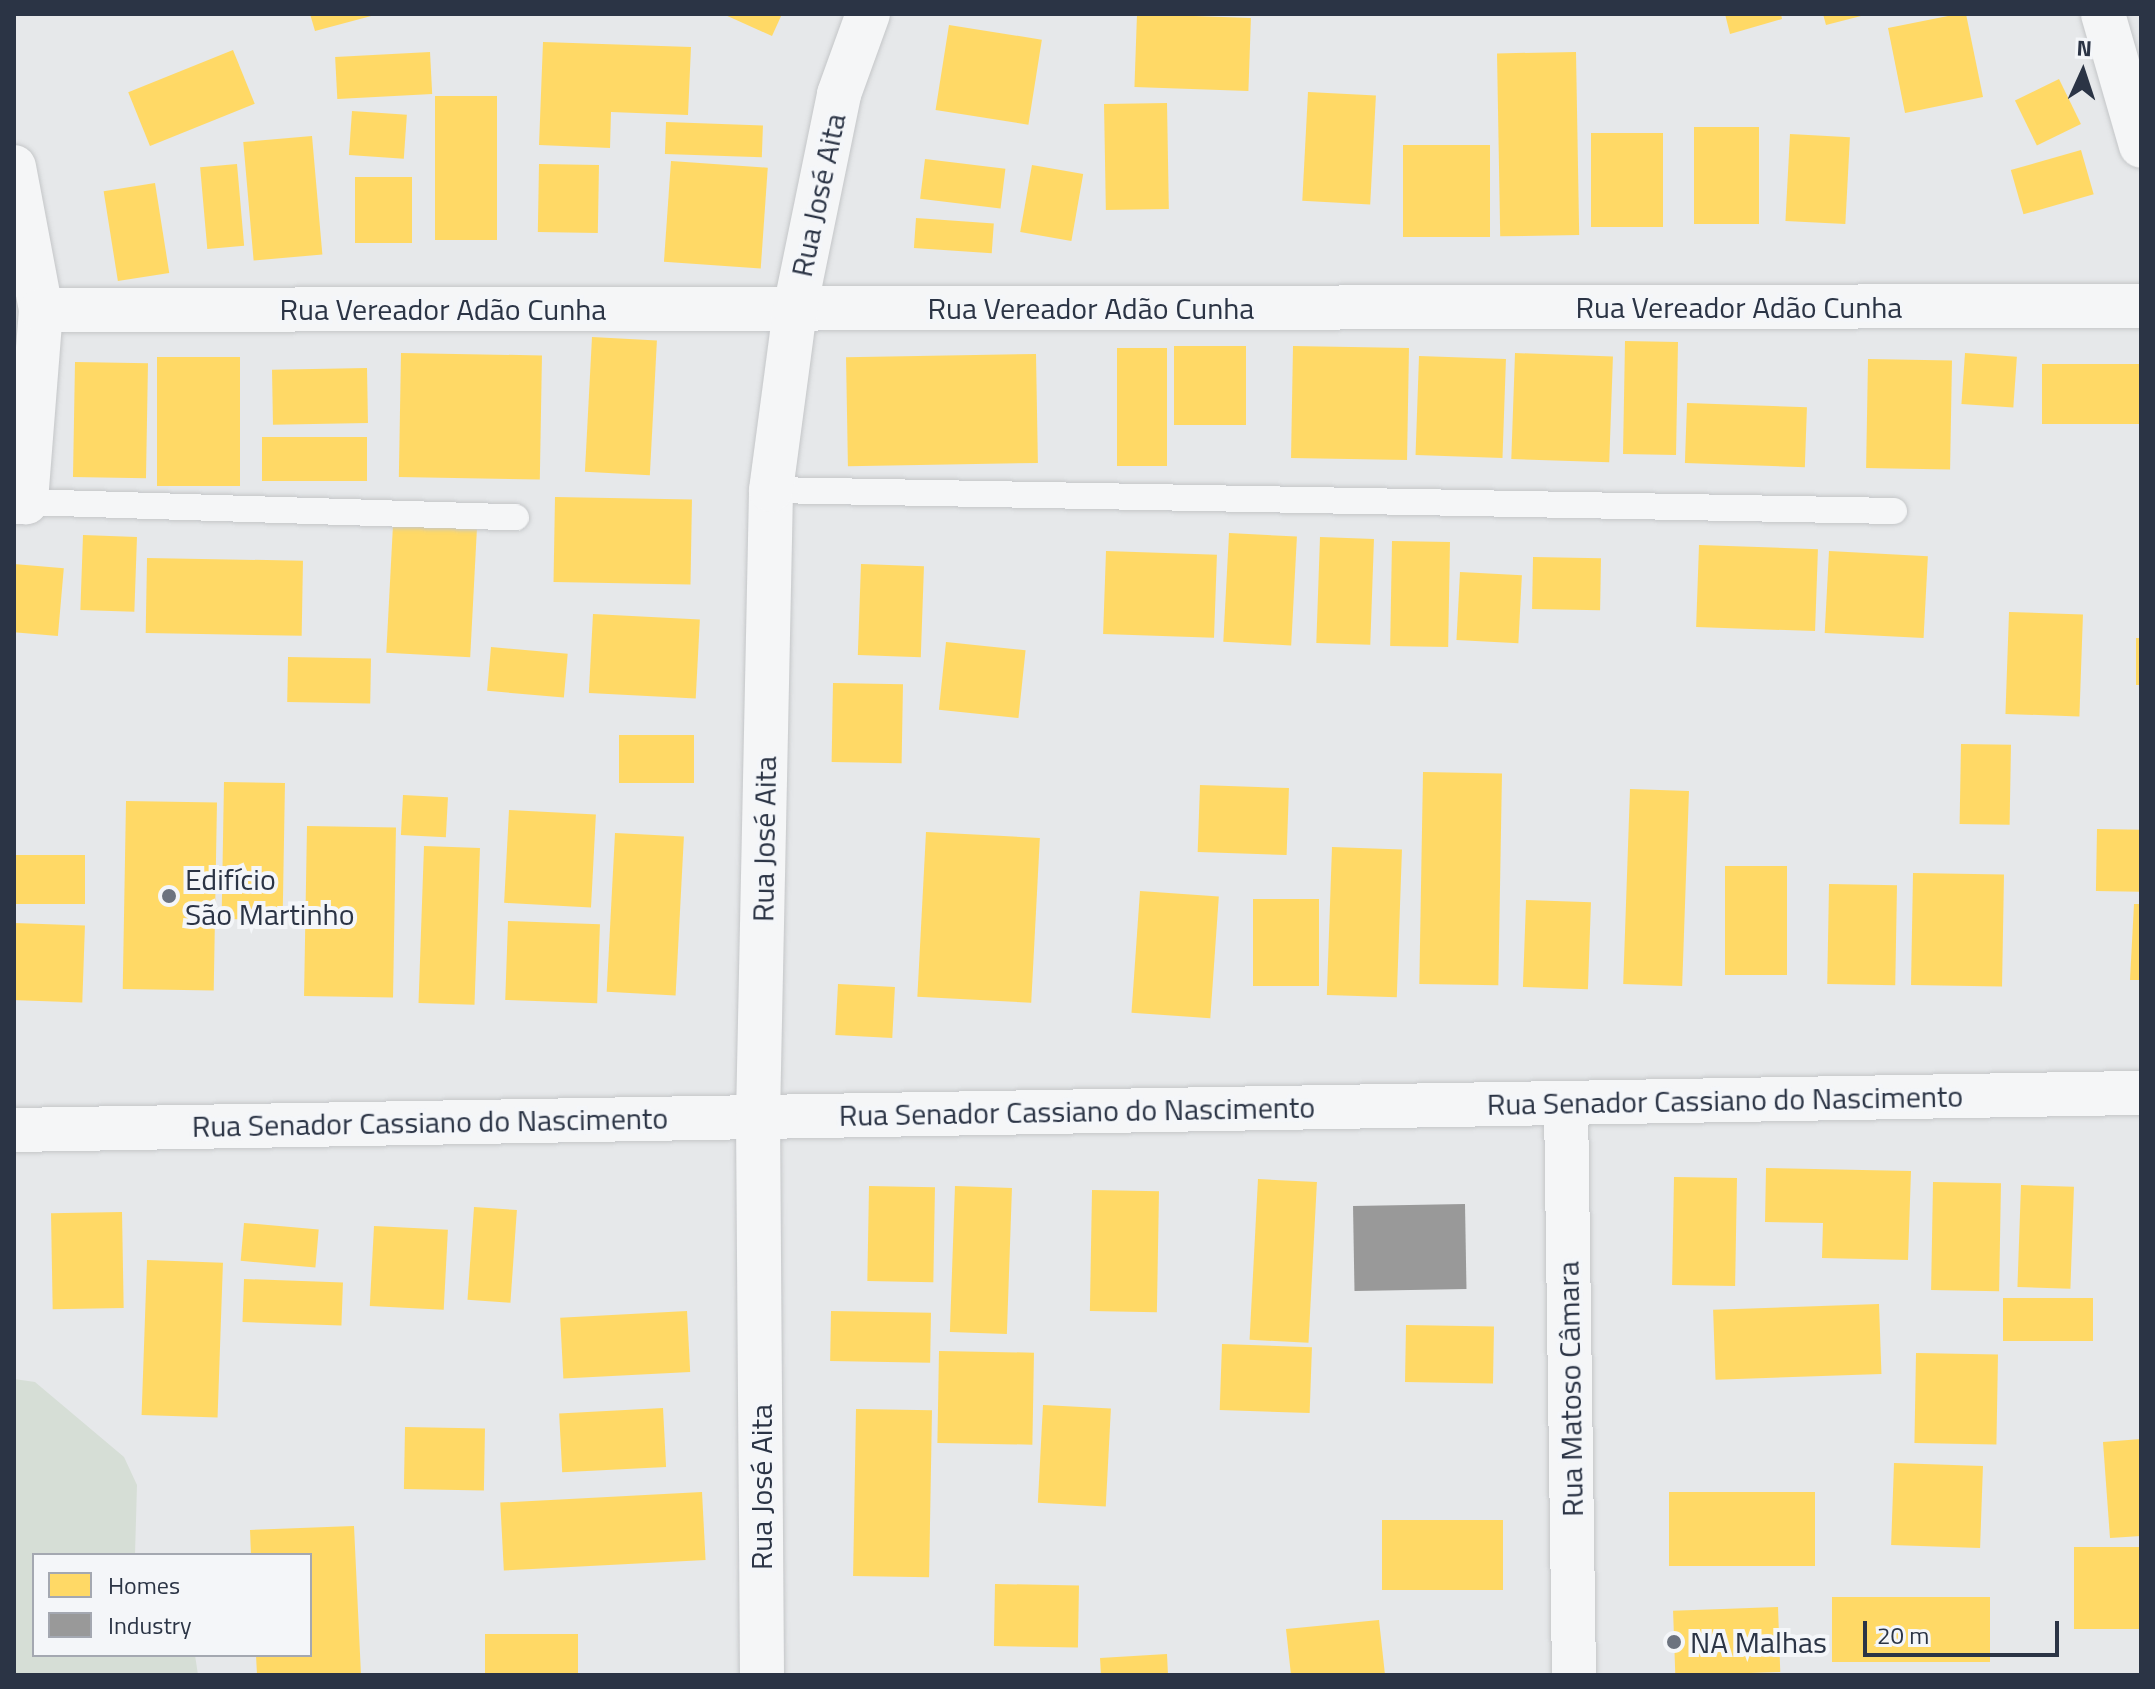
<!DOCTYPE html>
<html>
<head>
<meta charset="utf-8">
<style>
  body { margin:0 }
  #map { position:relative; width:2155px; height:1689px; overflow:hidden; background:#e6e8ea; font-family:"Titillium Web",sans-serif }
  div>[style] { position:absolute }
  .green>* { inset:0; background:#d6ded6 }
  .homes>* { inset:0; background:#ffd966; transform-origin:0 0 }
  .industry>* { inset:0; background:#999; transform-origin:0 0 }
  .roads { filter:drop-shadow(0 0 2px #c4c6c8) drop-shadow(0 0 2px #c4c6c8) }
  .lane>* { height:26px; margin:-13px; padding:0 13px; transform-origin:13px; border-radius:13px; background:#f5f6f7 }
  .street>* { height:44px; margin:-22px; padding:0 22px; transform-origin:22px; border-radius:22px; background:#f5f6f7 }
  .dots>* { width:22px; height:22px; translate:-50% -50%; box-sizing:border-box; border:4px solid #f4f6f9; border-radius:50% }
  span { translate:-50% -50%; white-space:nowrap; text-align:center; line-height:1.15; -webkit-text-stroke:8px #f4f6f9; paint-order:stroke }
  .street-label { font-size:30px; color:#2b3445 }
  .poi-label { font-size:30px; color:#2b3445 }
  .left { translate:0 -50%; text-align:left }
  .frame { position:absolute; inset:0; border:16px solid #2b3445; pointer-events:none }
  .legend { position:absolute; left:32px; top:1553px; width:280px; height:104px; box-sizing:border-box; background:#f4f6f9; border:2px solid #a4a8b1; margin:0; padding:10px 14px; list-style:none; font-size:24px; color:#2b3445 }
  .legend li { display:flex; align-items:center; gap:16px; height:40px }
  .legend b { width:40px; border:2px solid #a4a8b1 }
  .north { position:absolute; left:2043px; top:32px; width:80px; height:80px; -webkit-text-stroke:6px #f4f6f9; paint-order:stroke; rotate:3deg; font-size:22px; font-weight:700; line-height:32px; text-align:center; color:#2b3445 }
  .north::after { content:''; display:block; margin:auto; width:28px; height:36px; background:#2b3445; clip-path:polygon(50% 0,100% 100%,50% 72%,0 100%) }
  .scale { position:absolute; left:1863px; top:1621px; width:196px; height:36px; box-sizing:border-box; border:4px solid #2b3445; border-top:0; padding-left:10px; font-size:24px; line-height:28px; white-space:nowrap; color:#2b3445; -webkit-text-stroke:6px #f4f6f9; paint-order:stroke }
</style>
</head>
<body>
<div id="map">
  <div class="green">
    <i style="clip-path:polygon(14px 1379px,35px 1382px,124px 1457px,137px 1485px,135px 1555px,34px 1555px,34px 1655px,195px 1655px,198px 1675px,14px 1675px)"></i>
  </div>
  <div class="homes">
    <i style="clip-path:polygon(310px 14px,375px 14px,375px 15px,315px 31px)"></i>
    <i style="clip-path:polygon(723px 14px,782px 14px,772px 36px)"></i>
    <i style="left:1137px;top:14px;width:114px;height:73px;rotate:2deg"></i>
    <i style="clip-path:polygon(1725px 14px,1781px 14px,1782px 19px,1730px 34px)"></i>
    <i style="clip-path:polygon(1823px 14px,1864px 14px,1865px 15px,1826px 25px)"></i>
    <i style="clip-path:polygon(1958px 14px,1966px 14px,1983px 97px,1905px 113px,1888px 28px)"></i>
    <i style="left:949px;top:25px;width:94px;height:86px;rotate:9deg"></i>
    <i style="clip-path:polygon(543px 42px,691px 47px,688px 115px,611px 112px,610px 148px,539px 145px)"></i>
    <i style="left:233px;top:50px;width:58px;height:113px;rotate:68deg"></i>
    <i style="left:430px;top:52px;width:42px;height:95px;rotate:87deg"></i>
    <i style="left:1576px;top:52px;width:183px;height:79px;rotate:89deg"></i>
    <i style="left:2059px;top:79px;width:50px;height:49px;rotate:64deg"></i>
    <i style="left:1308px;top:92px;width:68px;height:109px;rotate:3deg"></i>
    <i style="left:497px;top:96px;width:144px;height:62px;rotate:90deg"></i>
    <i style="left:1167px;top:103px;width:106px;height:63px;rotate:89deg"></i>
    <i style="left:352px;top:111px;width:55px;height:44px;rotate:4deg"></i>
    <i style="left:666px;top:122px;width:97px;height:32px;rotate:2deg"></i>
    <i style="left:1759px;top:127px;width:97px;height:65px;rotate:90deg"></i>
    <i style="left:1591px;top:133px;width:72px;height:94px"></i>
    <i style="left:1790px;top:134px;width:60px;height:87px;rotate:3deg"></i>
    <i style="left:312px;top:136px;width:119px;height:69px;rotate:85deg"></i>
    <i style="left:1490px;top:145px;width:92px;height:87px;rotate:90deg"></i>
    <i style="left:2081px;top:150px;width:46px;height:73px;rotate:74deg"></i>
    <i style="left:925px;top:159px;width:81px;height:40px;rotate:7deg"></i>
    <i style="left:671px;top:161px;width:97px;height:101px;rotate:4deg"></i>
    <i style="left:237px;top:164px;width:82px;height:37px;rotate:85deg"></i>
    <i style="left:539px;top:164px;width:60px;height:68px;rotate:1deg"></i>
    <i style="left:1032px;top:165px;width:52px;height:68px;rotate:10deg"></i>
    <i style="left:355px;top:177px;width:57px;height:66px"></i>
    <i style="left:155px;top:183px;width:91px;height:52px;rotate:81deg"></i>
    <i style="left:916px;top:218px;width:78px;height:30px;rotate:4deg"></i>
    <i style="left:592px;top:337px;width:65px;height:135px;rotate:3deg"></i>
    <i style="left:1625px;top:341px;width:53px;height:113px;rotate:1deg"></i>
    <i style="left:1174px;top:346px;width:72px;height:79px"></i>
    <i style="left:1293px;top:346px;width:116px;height:112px;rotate:1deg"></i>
    <i style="left:1117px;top:348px;width:50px;height:118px"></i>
    <i style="left:401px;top:353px;width:141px;height:124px;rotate:1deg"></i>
    <i style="left:1515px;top:353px;width:98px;height:106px;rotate:2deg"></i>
    <i style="left:1965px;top:353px;width:52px;height:51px;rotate:4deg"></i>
    <i style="left:1036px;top:354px;width:109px;height:190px;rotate:89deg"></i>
    <i style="left:1419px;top:356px;width:87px;height:99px;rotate:2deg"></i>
    <i style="left:157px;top:357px;width:83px;height:129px"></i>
    <i style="left:1868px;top:359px;width:84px;height:109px;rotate:1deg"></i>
    <i style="left:75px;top:362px;width:73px;height:115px;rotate:1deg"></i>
    <i style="left:2042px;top:364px;width:98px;height:60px"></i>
    <i style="left:367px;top:368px;width:55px;height:95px;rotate:89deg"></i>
    <i style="left:1687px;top:403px;width:120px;height:60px;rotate:2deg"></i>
    <i style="left:262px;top:437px;width:105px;height:44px"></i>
    <i style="left:555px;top:497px;width:137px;height:85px;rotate:1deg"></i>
    <i style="left:393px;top:525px;width:84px;height:128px;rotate:3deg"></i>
    <i style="left:1229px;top:533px;width:68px;height:109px;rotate:3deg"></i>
    <i style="left:83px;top:535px;width:54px;height:75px;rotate:2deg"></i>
    <i style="left:1320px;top:537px;width:54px;height:106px;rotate:2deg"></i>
    <i style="left:1392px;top:541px;width:58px;height:105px;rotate:1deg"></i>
    <i style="left:1699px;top:545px;width:119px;height:82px;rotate:2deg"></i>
    <i style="left:1106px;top:551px;width:111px;height:83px;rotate:2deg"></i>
    <i style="left:1829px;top:551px;width:99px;height:82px;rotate:3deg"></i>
    <i style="left:1533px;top:557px;width:68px;height:52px;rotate:1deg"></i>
    <i style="left:147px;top:558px;width:156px;height:75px;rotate:1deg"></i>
    <i style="left:14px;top:564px;width:50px;height:68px;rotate:5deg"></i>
    <i style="left:861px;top:564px;width:63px;height:91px;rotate:2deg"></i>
    <i style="left:1460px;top:572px;width:62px;height:68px;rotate:3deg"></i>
    <i style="left:2009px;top:612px;width:74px;height:102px;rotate:2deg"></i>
    <i style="left:593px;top:614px;width:107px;height:79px;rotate:3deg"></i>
    <i style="left:2136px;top:638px;width:5px;height:47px"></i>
    <i style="left:946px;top:642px;width:80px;height:68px;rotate:6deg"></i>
    <i style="left:491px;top:647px;width:77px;height:44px;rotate:5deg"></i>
    <i style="left:288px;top:657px;width:83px;height:45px;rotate:1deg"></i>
    <i style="left:833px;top:683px;width:70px;height:79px;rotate:1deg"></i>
    <i style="left:619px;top:735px;width:75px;height:48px"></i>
    <i style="left:1961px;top:744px;width:50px;height:80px;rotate:1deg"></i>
    <i style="left:1423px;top:772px;width:79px;height:212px;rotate:1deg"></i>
    <i style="left:224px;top:782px;width:61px;height:137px;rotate:1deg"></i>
    <i style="left:1200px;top:785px;width:89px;height:67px;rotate:2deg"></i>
    <i style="left:1630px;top:789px;width:59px;height:195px;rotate:2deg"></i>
    <i style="left:403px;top:795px;width:45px;height:40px;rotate:3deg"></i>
    <i style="left:126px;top:801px;width:91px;height:188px;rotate:1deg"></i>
    <i style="left:509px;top:810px;width:87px;height:93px;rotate:3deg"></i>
    <i style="left:307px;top:826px;width:89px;height:170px;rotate:1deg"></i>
    <i style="left:2097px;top:829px;width:44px;height:62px;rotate:1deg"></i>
    <i style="left:926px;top:832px;width:114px;height:165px;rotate:3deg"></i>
    <i style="left:615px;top:833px;width:69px;height:159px;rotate:3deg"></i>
    <i style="left:424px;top:846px;width:56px;height:157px;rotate:2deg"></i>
    <i style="left:1332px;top:847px;width:70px;height:148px;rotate:2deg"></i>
    <i style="left:85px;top:855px;width:49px;height:69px;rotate:90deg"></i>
    <i style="left:1725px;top:866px;width:62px;height:109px"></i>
    <i style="left:1913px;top:873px;width:91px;height:112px;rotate:1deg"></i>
    <i style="left:1829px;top:884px;width:68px;height:100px;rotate:1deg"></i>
    <i style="left:1140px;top:891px;width:79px;height:122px;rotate:4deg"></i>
    <i style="left:1253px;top:899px;width:66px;height:87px"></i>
    <i style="left:1526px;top:900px;width:65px;height:87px;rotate:2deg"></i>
    <i style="clip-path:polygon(2134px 904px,2141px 904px,2141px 980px,2130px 980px)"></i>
    <i style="left:508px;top:921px;width:92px;height:79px;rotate:2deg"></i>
    <i style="left:14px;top:923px;width:71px;height:77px;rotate:2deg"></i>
    <i style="left:838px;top:984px;width:57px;height:51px;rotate:3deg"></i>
    <i style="clip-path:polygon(1766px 1168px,1911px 1171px,1908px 1260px,1822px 1258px,1823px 1223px,1765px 1222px)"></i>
    <i style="left:1674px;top:1177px;width:63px;height:108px;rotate:1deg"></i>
    <i style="left:1258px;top:1179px;width:59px;height:161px;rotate:3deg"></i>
    <i style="left:1933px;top:1182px;width:68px;height:108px;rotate:1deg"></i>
    <i style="left:2021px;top:1185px;width:53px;height:102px;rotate:2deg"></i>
    <i style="left:869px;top:1186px;width:66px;height:95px;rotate:1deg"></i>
    <i style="left:955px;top:1186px;width:57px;height:146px;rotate:2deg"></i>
    <i style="left:1092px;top:1190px;width:67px;height:121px;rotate:1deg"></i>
    <i style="left:474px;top:1207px;width:43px;height:93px;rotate:4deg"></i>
    <i style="left:122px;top:1212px;width:96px;height:71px;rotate:89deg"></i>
    <i style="left:244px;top:1223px;width:75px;height:38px;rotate:5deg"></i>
    <i style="left:374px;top:1226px;width:74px;height:80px;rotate:3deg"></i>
    <i style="left:147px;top:1260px;width:76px;height:155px;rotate:2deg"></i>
    <i style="left:244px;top:1279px;width:99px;height:43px;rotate:2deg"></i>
    <i style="left:2003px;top:1298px;width:90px;height:43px"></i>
    <i style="left:1879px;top:1304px;width:70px;height:166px;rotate:88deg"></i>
    <i style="left:687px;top:1311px;width:61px;height:127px;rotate:87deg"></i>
    <i style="left:831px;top:1311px;width:100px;height:50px;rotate:1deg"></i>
    <i style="left:1406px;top:1325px;width:88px;height:57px;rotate:1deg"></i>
    <i style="left:1222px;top:1344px;width:90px;height:66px;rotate:2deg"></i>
    <i style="left:939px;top:1351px;width:95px;height:92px;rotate:1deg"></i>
    <i style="left:1916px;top:1353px;width:82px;height:90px;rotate:1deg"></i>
    <i style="left:1043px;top:1405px;width:68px;height:98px;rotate:3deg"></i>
    <i style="left:663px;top:1408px;width:59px;height:104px;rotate:87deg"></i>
    <i style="left:856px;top:1409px;width:76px;height:167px;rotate:1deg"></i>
    <i style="left:405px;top:1427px;width:80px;height:62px;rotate:1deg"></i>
    <i style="clip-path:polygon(2141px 1439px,2141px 1536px,2110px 1538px,2103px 1442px)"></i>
    <i style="left:1894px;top:1463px;width:89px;height:82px;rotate:2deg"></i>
    <i style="left:702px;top:1492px;width:68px;height:202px;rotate:87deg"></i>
    <i style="left:1669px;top:1492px;width:146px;height:74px"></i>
    <i style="left:1382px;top:1520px;width:121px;height:70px"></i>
    <i style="clip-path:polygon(354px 1526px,361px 1675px,257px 1675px,256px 1655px,310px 1655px,310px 1555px,251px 1555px,250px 1530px)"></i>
    <i style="left:2141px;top:1547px;width:82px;height:67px;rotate:90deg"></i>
    <i style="left:995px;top:1584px;width:84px;height:62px;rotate:1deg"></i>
    <i style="left:1832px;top:1597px;width:158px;height:65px"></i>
    <i style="left:1778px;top:1607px;width:65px;height:105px;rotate:88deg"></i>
    <i style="clip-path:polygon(1379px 1620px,1385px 1675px,1291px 1675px,1286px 1629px)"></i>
    <i style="left:578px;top:1634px;width:41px;height:93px;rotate:90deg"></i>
    <i style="clip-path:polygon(1167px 1654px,1168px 1675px,1101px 1675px,1100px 1658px)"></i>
  </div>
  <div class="industry">
    <i style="left:1465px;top:1204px;width:85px;height:112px;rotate:89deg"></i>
  </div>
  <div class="roads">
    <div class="lane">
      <i style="left:771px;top:490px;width:1123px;rotate:1.07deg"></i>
      <i style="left:26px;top:502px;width:490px;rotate:1.8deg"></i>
    </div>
    <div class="street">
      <i style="left:2103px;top:14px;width:137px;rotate:73.9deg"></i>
      <i style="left:14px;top:167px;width:146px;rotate:79.3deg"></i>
      <i style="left:41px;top:310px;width:193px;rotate:94.5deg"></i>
      <i style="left:26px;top:502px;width:12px;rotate:180deg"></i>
      <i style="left:41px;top:310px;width:2100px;rotate:-0.11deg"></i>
      <i style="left:1566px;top:1103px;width:572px;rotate:89.2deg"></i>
      <i style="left:14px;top:1130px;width:2127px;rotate:-1deg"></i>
      <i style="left:762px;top:1675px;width:558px;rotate:-90.41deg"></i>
      <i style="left:758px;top:1117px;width:627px;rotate:-88.81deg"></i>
      <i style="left:771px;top:490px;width:183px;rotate:-82.4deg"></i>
      <i style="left:795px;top:309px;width:219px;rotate:-78.4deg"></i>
      <i style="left:839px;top:94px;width:85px;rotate:-70.1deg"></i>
    </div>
  </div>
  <div class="dots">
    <i style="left:169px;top:896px;background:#6c737f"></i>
    <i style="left:1674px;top:1642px;background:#6c737f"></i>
  </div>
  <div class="street-label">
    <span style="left:818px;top:195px;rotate:-78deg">Rua José Aita</span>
    <span style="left:1739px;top:307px">Rua Vereador Adão Cunha</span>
    <span style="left:1091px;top:308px">Rua Vereador Adão Cunha</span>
    <span style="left:443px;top:309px">Rua Vereador Adão Cunha</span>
    <span style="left:764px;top:839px;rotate:-89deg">Rua José Aita</span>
    <span style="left:1725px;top:1100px;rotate:-1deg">Rua Senador Cassiano do Nascimento</span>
    <span style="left:1077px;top:1111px;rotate:-1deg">Rua Senador Cassiano do Nascimento</span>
    <span style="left:430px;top:1122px;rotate:-1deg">Rua Senador Cassiano do Nascimento</span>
    <span style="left:1570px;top:1389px;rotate:-91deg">Rua Matoso Câmara</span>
    <span style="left:761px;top:1487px;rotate:-90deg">Rua José Aita</span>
  </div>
  <div class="poi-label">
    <span class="left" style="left:185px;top:896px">Edifício<br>São Martinho</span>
    <span class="left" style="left:1690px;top:1642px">NA Malhas</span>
  </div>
  <div class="frame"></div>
  <ul class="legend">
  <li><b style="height:22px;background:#ffd966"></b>Homes</li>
  <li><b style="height:22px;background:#999"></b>Industry</li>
  </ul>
  <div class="north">N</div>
  <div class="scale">20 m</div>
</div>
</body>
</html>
